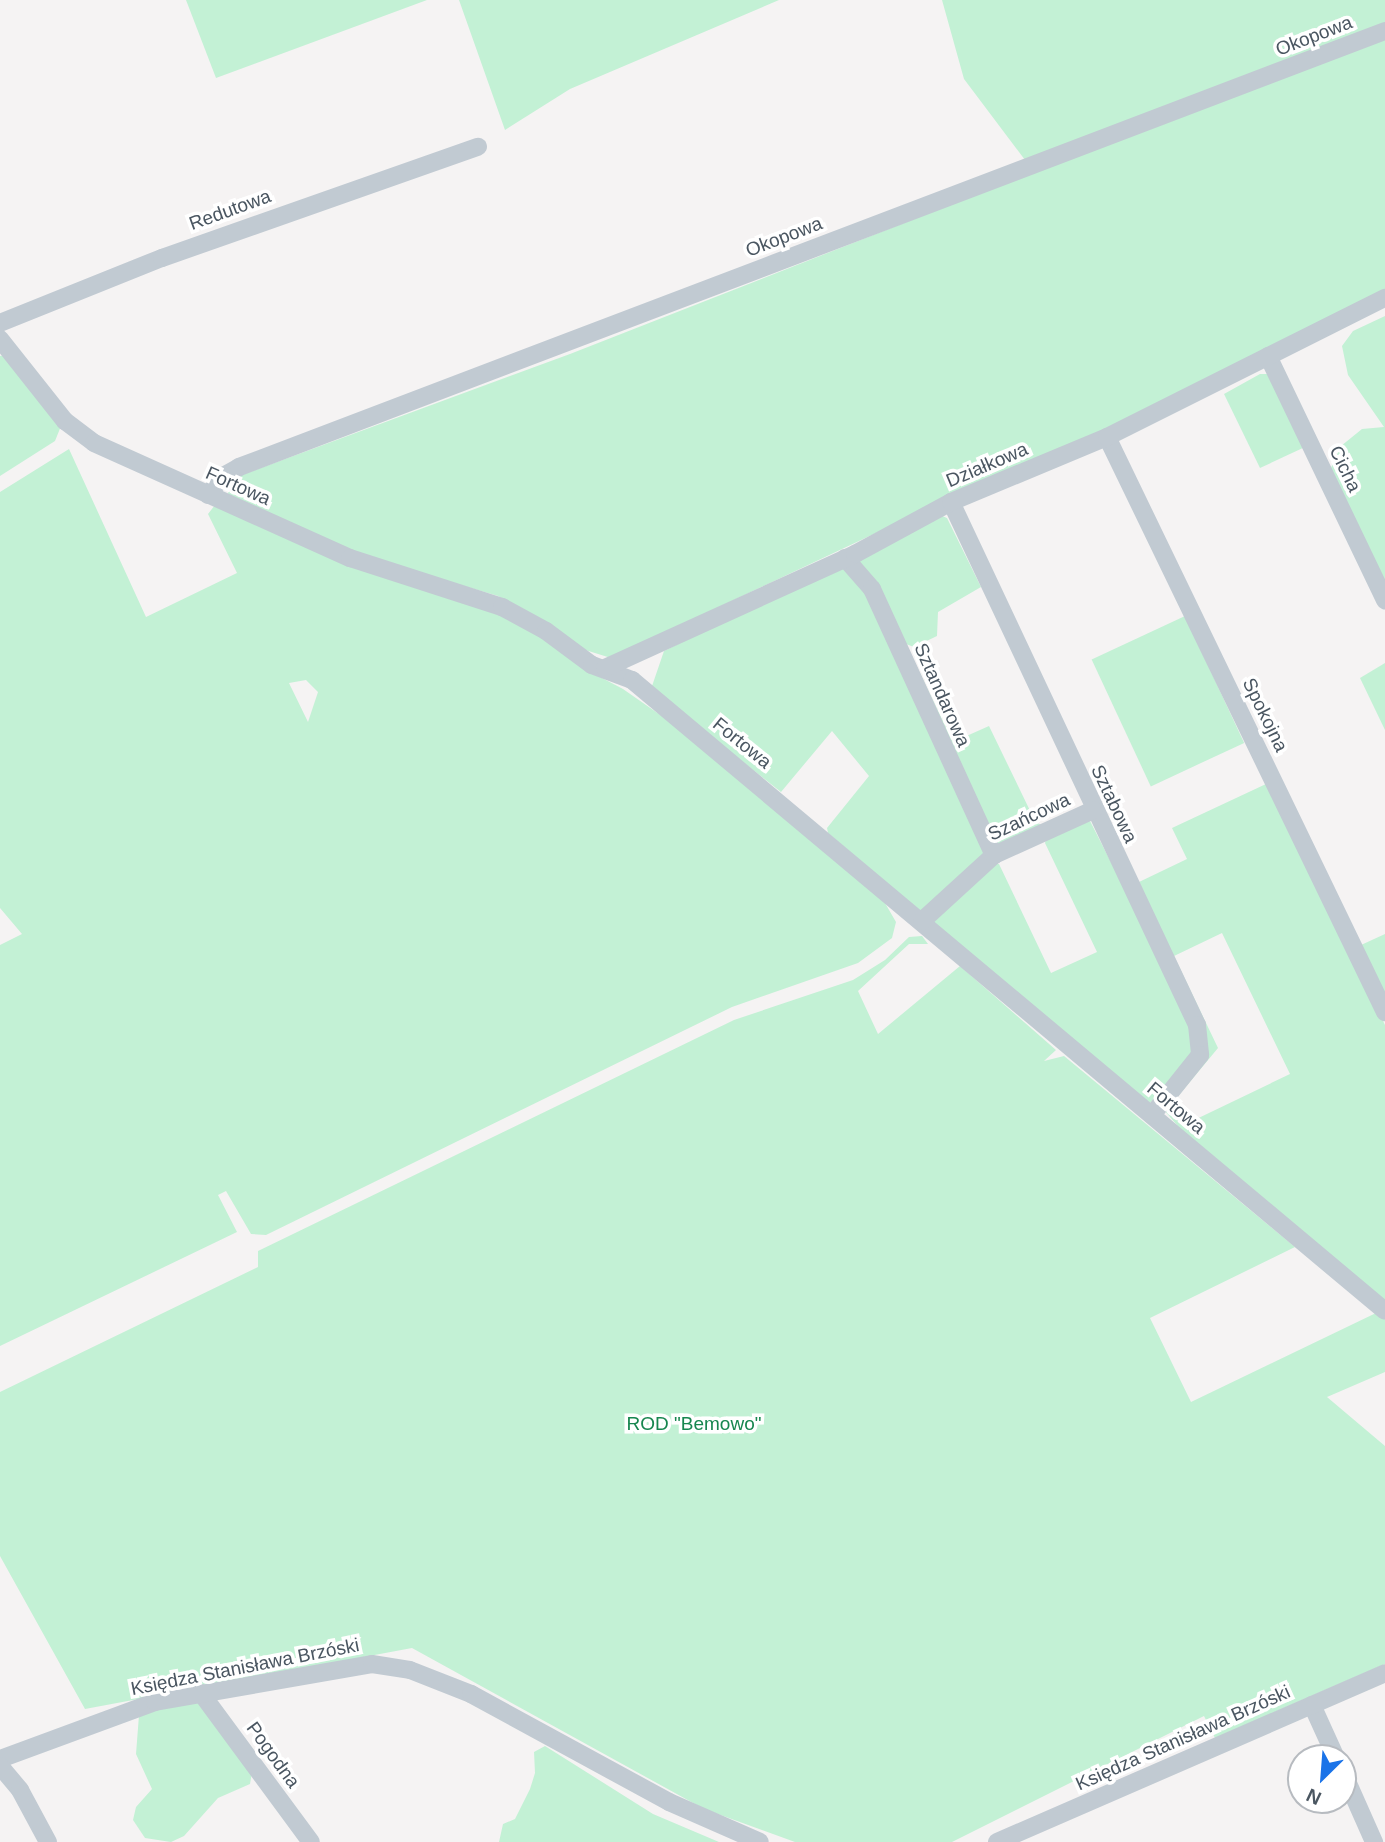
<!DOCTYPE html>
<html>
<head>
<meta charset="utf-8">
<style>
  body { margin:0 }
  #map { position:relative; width:1385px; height:1842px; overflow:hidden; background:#f5f3f3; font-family:Arial,sans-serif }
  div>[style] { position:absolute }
  .green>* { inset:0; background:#c3f1d5; transform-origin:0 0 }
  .minor>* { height:18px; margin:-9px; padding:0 9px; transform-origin:9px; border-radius:9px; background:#c1cad2 }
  span { translate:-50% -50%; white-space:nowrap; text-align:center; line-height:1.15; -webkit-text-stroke:7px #fff; paint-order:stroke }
  .street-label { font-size:19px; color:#4a5661 }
  .park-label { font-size:19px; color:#17864f }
  .north { position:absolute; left:1287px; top:1744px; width:70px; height:70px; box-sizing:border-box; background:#fff; border:2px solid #b7bbc0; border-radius:50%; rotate:205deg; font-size:19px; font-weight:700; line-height:28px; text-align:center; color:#4a5661 }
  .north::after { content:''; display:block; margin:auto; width:24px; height:32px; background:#1a73e8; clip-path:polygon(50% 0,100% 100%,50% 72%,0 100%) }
</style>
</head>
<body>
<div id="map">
  <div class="green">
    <i style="clip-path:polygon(186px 0,427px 0,216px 78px)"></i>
    <i style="clip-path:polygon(459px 0,779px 0,570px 89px,505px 130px)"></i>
    <i style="clip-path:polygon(942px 0,1385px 0,1385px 291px,1089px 437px,948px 499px,611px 658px,582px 649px,550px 624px,498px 596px,356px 554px,228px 494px,231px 479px,570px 354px,1034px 172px,964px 79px)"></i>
    <i style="clip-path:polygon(1385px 316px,1385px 586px,1330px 470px,1341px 446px,1362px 429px,1384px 427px,1348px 375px,1342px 346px,1353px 331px)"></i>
    <i style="clip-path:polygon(6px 355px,61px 426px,55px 441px,0 476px,0 356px)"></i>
    <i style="clip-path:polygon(1260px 374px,1269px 374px,1305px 447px,1260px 468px,1224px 394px)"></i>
    <i style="clip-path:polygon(evenodd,69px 449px,146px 617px,237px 573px,208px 514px,215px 505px,525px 623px,583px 668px,623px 689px,702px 744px,885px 903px,896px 922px,892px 938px,858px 963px,732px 1007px,266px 1235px,251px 1234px,226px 1191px,218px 1195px,237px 1232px,0 1346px,0 945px,22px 934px,0 908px,0 492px,69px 449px,306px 680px,318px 692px,308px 722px,289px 683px,306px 680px)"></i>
    <i style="clip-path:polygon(940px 515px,947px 518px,981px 587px,938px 612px,937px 636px,914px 647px,906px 644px,953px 742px,989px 726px,1036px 823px,1043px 825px,921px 913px,828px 833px,827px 828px,869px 776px,832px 731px,781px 792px,651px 689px,664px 651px)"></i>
    <i style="left:1185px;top:616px;width:140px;height:103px;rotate:65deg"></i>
    <i style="clip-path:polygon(1385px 663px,1385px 730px,1360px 678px)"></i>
    <i style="clip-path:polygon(evenodd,1266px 784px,1385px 1025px,1385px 1302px,1188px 1138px,1164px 1110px,1207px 1040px,1139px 882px,1187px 859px,1172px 828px,1266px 784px,1222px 933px,1290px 1074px,1186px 1124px,1175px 1115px,1174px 1101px,1218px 1048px,1174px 956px,1222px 933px)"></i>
    <i style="clip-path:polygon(1090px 821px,1184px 1006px,1194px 1052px,1150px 1103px,931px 922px,992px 863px,999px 864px,1051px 973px,1097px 952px,1045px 843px,1047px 836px)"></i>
    <i style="clip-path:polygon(1385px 934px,1385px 995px,1361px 945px)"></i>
    <i style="clip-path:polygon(922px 936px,928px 944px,909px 944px,858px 991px,878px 1034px,960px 966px,1056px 1050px,1044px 1061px,1064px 1056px,1295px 1247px,1150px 1318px,1191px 1402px,1376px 1313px,1385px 1320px,1385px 1372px,1327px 1397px,1385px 1446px,1385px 1664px,1215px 1738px,1204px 1716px,952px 1842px,795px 1842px,704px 1809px,412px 1648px,85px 1709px,0 1556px,0 1392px,258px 1267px,258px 1251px,734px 1020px,853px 980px,885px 960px,909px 937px)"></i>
    <i style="clip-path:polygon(194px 1700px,209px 1713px,252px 1772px,250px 1784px,218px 1798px,184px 1836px,171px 1842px,145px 1838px,133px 1820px,136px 1807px,152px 1789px,136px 1754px,139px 1715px)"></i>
    <i style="clip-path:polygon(545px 1746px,653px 1814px,719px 1842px,499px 1842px,503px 1824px,515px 1819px,530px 1789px,535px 1773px,534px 1752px)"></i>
  </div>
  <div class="minor">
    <i style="left:0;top:323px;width:175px;rotate:-21.9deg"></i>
    <i style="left:162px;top:258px;width:335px;rotate:-19.4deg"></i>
    <i style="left:0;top:339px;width:105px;rotate:51.6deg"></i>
    <i style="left:65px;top:421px;width:36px;rotate:37deg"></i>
    <i style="left:94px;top:443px;width:281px;rotate:24.2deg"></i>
    <i style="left:350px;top:558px;width:160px;rotate:17.9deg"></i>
    <i style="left:502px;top:607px;width:50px;rotate:28.6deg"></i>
    <i style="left:546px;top:631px;width:57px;rotate:36.5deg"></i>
    <i style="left:592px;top:665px;width:43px;rotate:20.6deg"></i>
    <i style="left:632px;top:680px;width:982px;rotate:39.96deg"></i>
    <i style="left:1268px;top:356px;width:271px;rotate:64.4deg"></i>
    <i style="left:1107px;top:437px;width:639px;rotate:64.2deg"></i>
    <i style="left:208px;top:495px;width:24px;rotate:-52deg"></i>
    <i style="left:223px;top:476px;width:18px;rotate:-29deg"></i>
    <i style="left:239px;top:467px;width:1226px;rotate:-20.83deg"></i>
    <i style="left:951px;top:502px;width:578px;rotate:64.81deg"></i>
    <i style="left:1197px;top:1025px;width:30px;rotate:84deg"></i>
    <i style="left:1200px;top:1055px;width:77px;rotate:128.7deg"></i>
    <i style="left:845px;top:558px;width:41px;rotate:48.9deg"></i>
    <i style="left:872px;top:589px;width:293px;rotate:65.4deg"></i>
    <i style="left:605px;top:668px;width:275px;rotate:-24.5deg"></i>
    <i style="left:855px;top:554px;width:109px;rotate:-28.4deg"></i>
    <i style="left:951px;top:502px;width:169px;rotate:-22.6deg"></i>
    <i style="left:1107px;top:437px;width:311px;rotate:-26.6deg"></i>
    <i style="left:922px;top:921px;width:98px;rotate:-42.5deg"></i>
    <i style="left:994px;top:855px;width:109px;rotate:-24.4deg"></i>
    <i style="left:201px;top:1693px;width:185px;rotate:53.6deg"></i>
    <i style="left:1312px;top:1705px;width:58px;rotate:65.6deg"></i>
    <i style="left:0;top:1759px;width:165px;rotate:-20.2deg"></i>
    <i style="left:155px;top:1702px;width:220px;rotate:-9.9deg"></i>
    <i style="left:372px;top:1664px;width:38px;rotate:9deg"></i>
    <i style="left:410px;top:1670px;width:66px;rotate:21.5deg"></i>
    <i style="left:471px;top:1694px;width:226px;rotate:28.6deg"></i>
    <i style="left:669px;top:1802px;width:99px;rotate:23.7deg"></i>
    <i style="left:0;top:1766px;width:31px;rotate:50deg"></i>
    <i style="left:20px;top:1790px;width:59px;rotate:61.7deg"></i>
    <i style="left:1343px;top:1772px;width:77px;rotate:66.1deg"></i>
    <i style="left:997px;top:1842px;width:423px;rotate:-23.5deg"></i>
  </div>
  <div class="street-label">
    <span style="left:1314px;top:36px;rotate:-21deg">Okopowa</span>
    <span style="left:230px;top:210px;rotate:-20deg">Redutowa</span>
    <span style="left:784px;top:237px;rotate:-21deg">Okopowa</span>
    <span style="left:987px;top:465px;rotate:-23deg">Działkowa</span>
    <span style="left:1345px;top:469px;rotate:64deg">Cicha</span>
    <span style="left:238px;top:486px;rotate:24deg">Fortowa</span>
    <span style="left:942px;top:695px;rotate:66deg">Sztandarowa</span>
    <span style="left:1265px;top:715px;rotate:64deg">Spokojna</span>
    <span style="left:742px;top:743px;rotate:39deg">Fortowa</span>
    <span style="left:1114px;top:804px;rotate:65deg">Sztabowa</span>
    <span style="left:1029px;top:817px;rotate:-25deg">Szańcowa</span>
    <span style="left:1176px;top:1108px;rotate:40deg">Fortowa</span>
    <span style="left:245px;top:1667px;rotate:-11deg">Księdza Stanisława Brzóski</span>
    <span style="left:1183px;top:1738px;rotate:-24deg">Księdza Stanisława Brzóski</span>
    <span style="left:273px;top:1755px;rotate:54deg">Pogodna</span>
  </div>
  <div class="park-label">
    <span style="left:694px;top:1424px">ROD "Bemowo"</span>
  </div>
  <div class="north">N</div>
</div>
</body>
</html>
